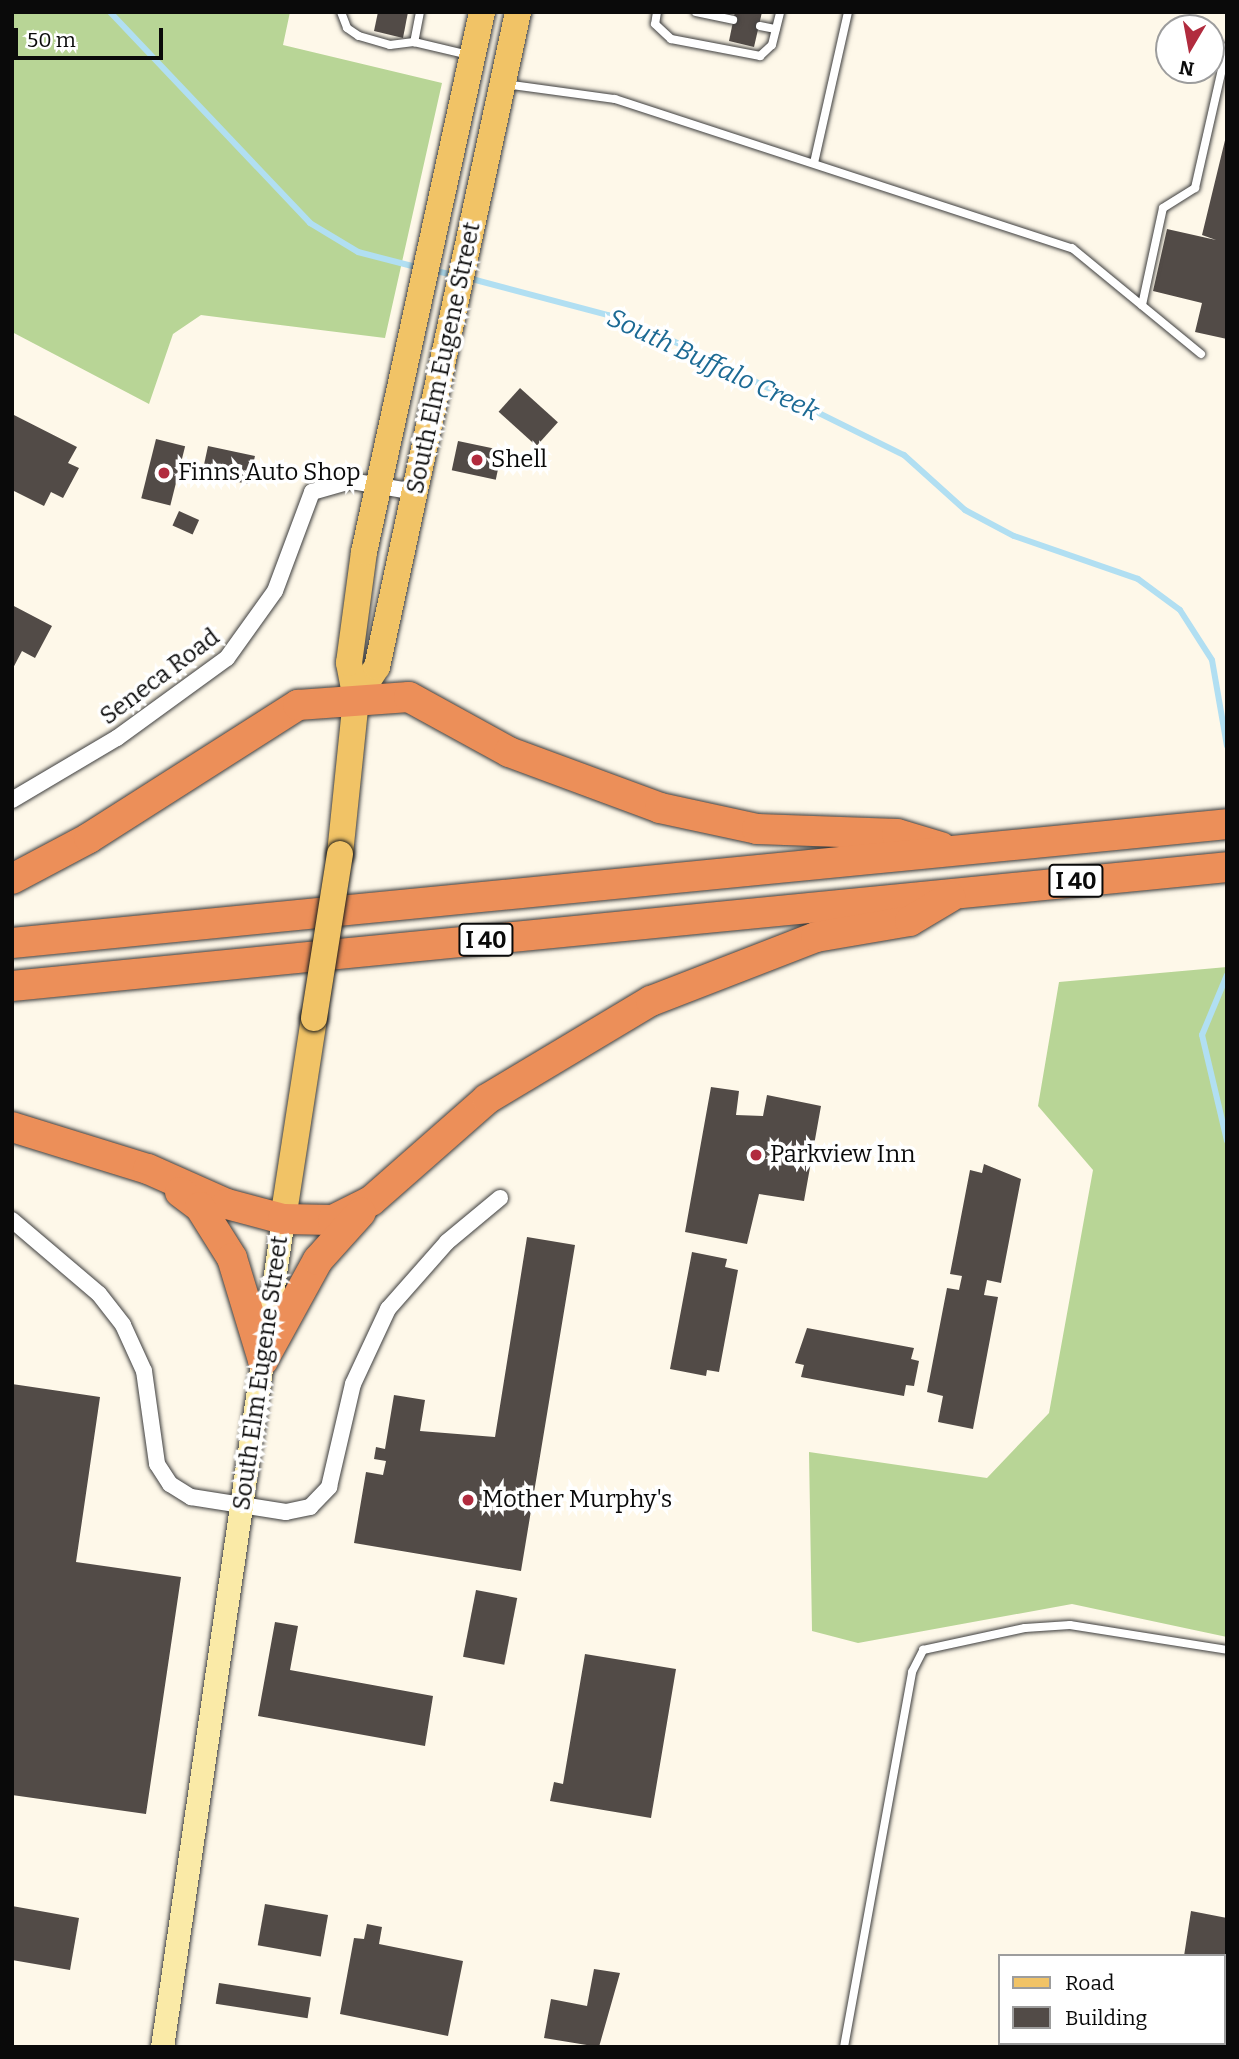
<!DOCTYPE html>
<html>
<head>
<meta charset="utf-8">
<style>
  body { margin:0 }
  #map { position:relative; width:1239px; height:2059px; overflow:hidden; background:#fef8e9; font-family:Bitter,serif }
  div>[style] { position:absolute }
  .forest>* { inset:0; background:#b8d596 }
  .stream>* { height:6px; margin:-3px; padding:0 3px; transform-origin:3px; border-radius:3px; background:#b1dff2 }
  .building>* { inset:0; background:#524b47; transform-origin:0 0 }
  .roads { filter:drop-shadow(0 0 2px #3d3d3d) drop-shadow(0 0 2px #3d3d3d) }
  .service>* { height:8px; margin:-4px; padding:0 4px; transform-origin:4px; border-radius:4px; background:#fff }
  .minor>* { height:16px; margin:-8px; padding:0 8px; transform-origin:8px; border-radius:8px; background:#fff }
  .secondary>* { height:23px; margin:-11.5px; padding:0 11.5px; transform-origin:11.5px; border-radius:11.5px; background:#faeaa7 }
  .primary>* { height:26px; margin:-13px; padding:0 13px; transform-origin:13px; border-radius:13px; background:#f1c366 }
  .motorway>* { height:30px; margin:-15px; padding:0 15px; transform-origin:15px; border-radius:15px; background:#ec8f59 }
  .bridges { filter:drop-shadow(0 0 2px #1b1b1b) drop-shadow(0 0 2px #1b1b1b) }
  .primary-bridge>* { height:26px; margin:-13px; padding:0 13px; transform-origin:13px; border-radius:13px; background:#f1c366 }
  .dots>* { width:19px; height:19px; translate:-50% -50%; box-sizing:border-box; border:4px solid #fff; border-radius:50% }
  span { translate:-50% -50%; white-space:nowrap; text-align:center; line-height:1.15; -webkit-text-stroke:7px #fff; paint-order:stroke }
  .shield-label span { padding:2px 5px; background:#fff; border:2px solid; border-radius:5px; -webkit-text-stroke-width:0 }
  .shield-label { font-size:23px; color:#0a0a0a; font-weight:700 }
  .street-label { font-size:24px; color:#0a0a0a }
  .poi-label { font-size:24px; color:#0a0a0a }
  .left { translate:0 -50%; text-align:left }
  .water-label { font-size:26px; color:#1c6a94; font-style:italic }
  .frame { position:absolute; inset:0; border:14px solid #0a0a0a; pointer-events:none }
  .legend { position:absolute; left:998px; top:1954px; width:228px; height:91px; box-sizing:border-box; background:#fff; border:2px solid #9d9d9d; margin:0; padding:9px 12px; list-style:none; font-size:21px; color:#0a0a0a }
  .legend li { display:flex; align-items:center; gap:14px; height:35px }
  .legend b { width:35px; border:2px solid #9d9d9d }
  .north { position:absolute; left:1155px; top:14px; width:70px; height:70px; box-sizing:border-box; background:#fff; border:2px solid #9d9d9d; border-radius:50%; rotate:190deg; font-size:19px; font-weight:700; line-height:28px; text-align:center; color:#0a0a0a }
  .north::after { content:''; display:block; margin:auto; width:24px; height:32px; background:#b12b3e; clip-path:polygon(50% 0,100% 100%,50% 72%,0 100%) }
  .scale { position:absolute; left:14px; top:28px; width:149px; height:32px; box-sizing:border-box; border:4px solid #0a0a0a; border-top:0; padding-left:9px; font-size:21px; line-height:24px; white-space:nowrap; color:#0a0a0a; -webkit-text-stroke:5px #fff; paint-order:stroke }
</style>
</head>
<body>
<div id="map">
  <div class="forest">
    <i style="clip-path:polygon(12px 12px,290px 12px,283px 45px,442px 83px,385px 338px,201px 315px,173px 334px,149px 404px,12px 332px)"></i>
    <i style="clip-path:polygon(1227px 967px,1227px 1637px,1072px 1604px,858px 1643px,812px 1631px,809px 1452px,987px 1478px,1049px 1413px,1093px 1170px,1038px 1106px,1059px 982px)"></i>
  </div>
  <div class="stream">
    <i style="left:110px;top:12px;width:291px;rotate:46.5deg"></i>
    <i style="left:310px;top:223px;width:56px;rotate:31.1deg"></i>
    <i style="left:358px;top:252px;width:64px;rotate:14.5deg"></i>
    <i style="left:431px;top:270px;width:24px;rotate:12deg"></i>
    <i style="left:468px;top:278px;width:145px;rotate:14.8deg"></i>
    <i style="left:608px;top:315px;width:66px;rotate:21.5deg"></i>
    <i style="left:669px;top:339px;width:262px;rotate:26.3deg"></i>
    <i style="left:904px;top:455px;width:82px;rotate:42deg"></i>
    <i style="left:965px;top:510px;width:55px;rotate:28deg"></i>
    <i style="left:1014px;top:536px;width:131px;rotate:19.1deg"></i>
    <i style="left:1138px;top:579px;width:52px;rotate:36.4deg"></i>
    <i style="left:1180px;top:610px;width:59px;rotate:57.4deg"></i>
    <i style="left:1212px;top:660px;width:87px;rotate:80.1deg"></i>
    <i style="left:1227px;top:975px;width:65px;rotate:112.6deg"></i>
    <i style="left:1202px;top:1035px;width:109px;rotate:76.7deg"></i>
  </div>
  <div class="building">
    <i style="clip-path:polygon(378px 12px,408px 12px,403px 38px,374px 31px)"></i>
    <i style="clip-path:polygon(735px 12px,762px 12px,754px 47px,729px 41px)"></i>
    <i style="clip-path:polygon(1227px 132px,1227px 339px,1195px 332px,1202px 303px,1153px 291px,1167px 229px,1216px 240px,1202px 235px)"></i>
    <i style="left:520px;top:388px;width:51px;height:32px;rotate:42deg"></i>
    <i style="clip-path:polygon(12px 414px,77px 447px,68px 463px,79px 468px,63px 498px,51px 492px,44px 506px,12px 490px)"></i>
    <i style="left:156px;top:439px;width:30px;height:61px;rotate:14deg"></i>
    <i style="left:458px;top:441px;width:45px;height:30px;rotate:12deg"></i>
    <i style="left:208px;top:446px;width:48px;height:29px;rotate:12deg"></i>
    <i style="left:179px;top:511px;width:22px;height:16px;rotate:24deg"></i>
    <i style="clip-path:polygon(12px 605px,52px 626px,35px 658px,22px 651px,12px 670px)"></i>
    <i style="clip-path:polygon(711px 1087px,739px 1091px,736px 1115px,763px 1116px,767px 1095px,821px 1106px,804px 1201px,759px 1194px,747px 1244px,685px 1232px)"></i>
    <i style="clip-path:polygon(984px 1164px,1021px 1179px,1001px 1283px,987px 1280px,984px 1295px,998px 1297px,973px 1429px,938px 1422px,943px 1396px,927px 1392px,947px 1288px,959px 1290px,962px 1276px,950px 1274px,970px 1170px,982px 1173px)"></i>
    <i style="clip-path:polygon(527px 1237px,575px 1245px,521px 1571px,354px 1543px,366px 1472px,383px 1475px,386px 1461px,374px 1459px,376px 1447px,385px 1449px,394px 1395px,425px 1400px,420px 1431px,495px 1437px)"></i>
    <i style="clip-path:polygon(692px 1252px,727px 1259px,725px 1267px,738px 1270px,719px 1372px,707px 1370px,706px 1376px,670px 1369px)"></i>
    <i style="clip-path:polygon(807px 1328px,914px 1348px,911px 1359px,919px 1361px,914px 1386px,906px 1385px,904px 1396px,801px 1377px,804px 1365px,795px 1363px)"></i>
    <i style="clip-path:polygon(12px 1384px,100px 1397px,76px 1562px,181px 1577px,146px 1814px,12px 1795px)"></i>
    <i style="left:476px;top:1590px;width:42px;height:68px;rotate:11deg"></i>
    <i style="clip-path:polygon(275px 1622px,298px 1626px,290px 1670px,433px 1696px,425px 1746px,258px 1716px)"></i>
    <i style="clip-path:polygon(585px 1654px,676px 1669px,651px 1818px,550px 1801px,554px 1782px,563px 1784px)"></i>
    <i style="left:265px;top:1904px;width:64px;height:42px;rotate:10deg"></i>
    <i style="clip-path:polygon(12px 1906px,79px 1918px,70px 1970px,12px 1960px)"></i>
    <i style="clip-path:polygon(1191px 1911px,1227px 1918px,1227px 2047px,1130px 2047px,1223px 2043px,1223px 1956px,1184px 1956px)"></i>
    <i style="clip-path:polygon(367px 1924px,382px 1927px,379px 1944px,463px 1961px,448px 2036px,340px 2014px,354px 1938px,364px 1939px)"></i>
    <i style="clip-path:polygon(594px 1969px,620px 1973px,599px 2047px,544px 2038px,551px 1999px,587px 2006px)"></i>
    <i style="left:219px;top:1983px;width:93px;height:21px;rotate:9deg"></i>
  </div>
  <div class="roads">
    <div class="service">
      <i style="left:341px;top:12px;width:17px;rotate:69deg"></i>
      <i style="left:347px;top:28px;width:14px;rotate:34deg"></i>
      <i style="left:359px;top:36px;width:32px;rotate:16deg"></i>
      <i style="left:390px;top:45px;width:24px;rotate:-7deg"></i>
      <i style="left:420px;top:12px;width:31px;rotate:101deg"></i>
      <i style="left:414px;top:42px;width:57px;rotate:13.3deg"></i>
      <i style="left:657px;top:12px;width:12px;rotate:99deg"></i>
      <i style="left:655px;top:24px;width:22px;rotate:43deg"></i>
      <i style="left:671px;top:39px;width:91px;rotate:10.8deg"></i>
      <i style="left:760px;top:56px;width:16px;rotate:-43deg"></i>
      <i style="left:772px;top:45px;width:34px;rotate:-76deg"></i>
      <i style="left:696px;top:12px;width:38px;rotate:12deg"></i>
      <i style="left:760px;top:26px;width:16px;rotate:11deg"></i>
      <i style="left:505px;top:84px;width:111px;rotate:7.8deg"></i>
      <i style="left:615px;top:99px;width:481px;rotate:18.1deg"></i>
      <i style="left:1072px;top:248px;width:167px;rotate:39.4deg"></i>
      <i style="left:814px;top:163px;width:155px;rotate:-77.3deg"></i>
      <i style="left:1142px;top:305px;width:99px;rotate:-77.8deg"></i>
      <i style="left:1163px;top:208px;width:38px;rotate:-32deg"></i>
      <i style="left:1195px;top:188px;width:145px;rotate:-77.2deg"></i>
      <i style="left:844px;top:2047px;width:381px;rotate:-79.7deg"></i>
      <i style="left:912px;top:1672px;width:25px;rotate:-63deg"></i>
      <i style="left:923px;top:1650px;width:104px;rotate:-12.2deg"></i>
      <i style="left:1025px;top:1628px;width:45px;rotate:-3.8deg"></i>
      <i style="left:1070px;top:1625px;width:159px;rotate:9deg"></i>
    </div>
    <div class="minor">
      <i style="left:12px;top:800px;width:122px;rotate:-30.6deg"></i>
      <i style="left:117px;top:738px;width:136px;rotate:-36deg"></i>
      <i style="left:227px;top:658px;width:82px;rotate:-54.4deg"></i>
      <i style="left:275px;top:591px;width:106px;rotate:-69.5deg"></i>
      <i style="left:312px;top:492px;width:41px;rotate:-15.8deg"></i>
      <i style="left:351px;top:481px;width:65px;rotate:9.8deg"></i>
      <i style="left:12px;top:1220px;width:114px;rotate:40.4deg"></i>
      <i style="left:99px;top:1294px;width:39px;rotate:52deg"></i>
      <i style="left:123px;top:1325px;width:51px;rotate:65.5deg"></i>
      <i style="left:144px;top:1371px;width:94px;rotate:82deg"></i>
      <i style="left:157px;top:1464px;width:24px;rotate:57deg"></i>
      <i style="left:170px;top:1484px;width:25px;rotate:32deg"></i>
      <i style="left:191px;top:1497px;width:96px;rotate:9deg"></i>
      <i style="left:286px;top:1512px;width:25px;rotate:-12deg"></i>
      <i style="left:310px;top:1507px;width:28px;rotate:-46deg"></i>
      <i style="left:329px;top:1487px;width:106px;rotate:-76.9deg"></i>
      <i style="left:353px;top:1384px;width:83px;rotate:-65deg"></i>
      <i style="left:388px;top:1309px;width:89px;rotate:-48.6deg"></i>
      <i style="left:447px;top:1242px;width:69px;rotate:-39.7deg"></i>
    </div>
    <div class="secondary">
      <i style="left:162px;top:2047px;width:837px;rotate:-81.69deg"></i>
    </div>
    <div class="primary">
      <i style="left:356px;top:699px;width:38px;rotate:-57deg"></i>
      <i style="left:377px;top:667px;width:670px;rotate:-77.85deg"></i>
      <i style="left:340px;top:854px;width:156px;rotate:-84.1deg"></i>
      <i style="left:356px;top:699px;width:37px;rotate:-101deg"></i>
      <i style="left:349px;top:663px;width:112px;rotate:-82.3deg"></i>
      <i style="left:364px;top:552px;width:553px;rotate:-77.67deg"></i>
      <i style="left:283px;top:1219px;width:203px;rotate:-81.2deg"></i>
    </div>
    <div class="motorway">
      <i style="left:12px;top:879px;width:87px;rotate:-28deg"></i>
      <i style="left:89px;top:838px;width:248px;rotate:-32.5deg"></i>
      <i style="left:298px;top:705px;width:111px;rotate:-4.1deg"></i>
      <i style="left:409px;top:697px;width:114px;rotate:28.8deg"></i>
      <i style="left:509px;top:752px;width:161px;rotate:20.3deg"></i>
      <i style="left:660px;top:808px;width:99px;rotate:12.2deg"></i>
      <i style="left:757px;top:829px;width:140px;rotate:2deg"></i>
      <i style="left:897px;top:834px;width:46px;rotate:16.5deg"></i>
      <i style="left:12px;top:943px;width:1221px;rotate:-5.59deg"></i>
      <i style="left:12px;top:986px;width:1221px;rotate:-5.59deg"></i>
      <i style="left:12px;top:1127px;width:142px;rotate:17.2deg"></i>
      <i style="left:148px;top:1169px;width:86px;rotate:23.9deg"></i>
      <i style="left:227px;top:1204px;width:58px;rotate:15deg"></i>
      <i style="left:283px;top:1219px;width:50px;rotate:1.1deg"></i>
      <i style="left:333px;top:1220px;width:42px;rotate:-26.6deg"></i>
      <i style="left:371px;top:1201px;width:154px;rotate:-41.3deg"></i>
      <i style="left:487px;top:1099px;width:191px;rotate:-30.9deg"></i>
      <i style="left:651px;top:1001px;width:177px;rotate:-21.2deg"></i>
      <i style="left:816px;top:937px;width:95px;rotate:-9.7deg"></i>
      <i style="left:910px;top:921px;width:47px;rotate:-31deg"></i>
      <i style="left:180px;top:1192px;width:25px;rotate:37deg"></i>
      <i style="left:200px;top:1207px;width:60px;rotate:57.9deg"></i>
      <i style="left:232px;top:1258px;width:107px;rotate:73.1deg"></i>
      <i style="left:263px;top:1360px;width:114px;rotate:-61.2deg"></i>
      <i style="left:318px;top:1260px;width:64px;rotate:-48.1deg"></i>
    </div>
  </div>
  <div class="bridges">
    <div class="primary-bridge">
      <i style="left:314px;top:1018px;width:166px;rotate:-81deg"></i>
    </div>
  </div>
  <div class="dots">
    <i style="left:477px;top:460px;background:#b12b3e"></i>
    <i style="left:164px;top:473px;background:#b12b3e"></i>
    <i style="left:756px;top:1155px;background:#b12b3e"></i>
    <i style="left:468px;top:1500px;background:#b12b3e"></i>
  </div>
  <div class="shield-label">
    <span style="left:1076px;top:881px">I 40</span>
    <span style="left:486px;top:940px">I 40</span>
  </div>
  <div class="street-label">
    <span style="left:444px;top:358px;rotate:-78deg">South Elm Eugene Street</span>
    <span style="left:160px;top:677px;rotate:-37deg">Seneca Road</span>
    <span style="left:261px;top:1373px;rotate:-82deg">South Elm Eugene Street</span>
  </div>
  <div class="poi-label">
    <span class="left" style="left:491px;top:460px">Shell</span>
    <span class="left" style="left:178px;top:473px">Finns Auto Shop</span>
    <span class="left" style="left:770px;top:1155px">Parkview Inn</span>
    <span class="left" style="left:482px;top:1500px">Mother Murphy's</span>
  </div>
  <div class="water-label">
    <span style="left:713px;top:365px;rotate:25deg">South Buffalo Creek</span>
  </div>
  <div class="frame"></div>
  <ul class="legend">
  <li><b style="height:9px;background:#f1c366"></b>Road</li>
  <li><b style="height:19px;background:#524b47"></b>Building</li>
  </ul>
  <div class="north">N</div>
  <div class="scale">50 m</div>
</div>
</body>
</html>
